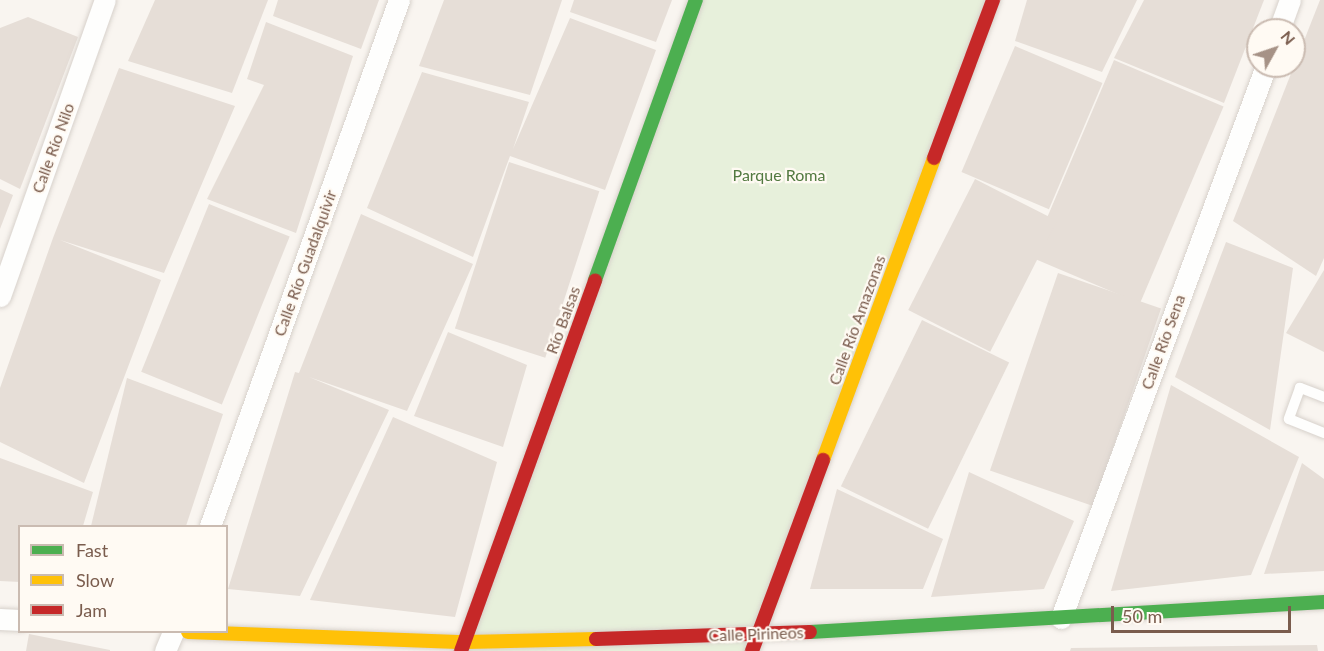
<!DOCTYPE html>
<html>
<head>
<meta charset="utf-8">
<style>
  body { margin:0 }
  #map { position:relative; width:1324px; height:651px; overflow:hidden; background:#f9f5f0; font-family:Lato,sans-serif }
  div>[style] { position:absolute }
  .green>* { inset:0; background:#e7f0db }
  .building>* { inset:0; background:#e6ded7; transform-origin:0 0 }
  .roads { filter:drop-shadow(0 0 2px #d7d1cb) drop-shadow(0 0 2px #d7d1cb) }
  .lane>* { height:10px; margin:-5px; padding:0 5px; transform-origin:5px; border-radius:5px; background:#fefefd }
  .street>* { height:21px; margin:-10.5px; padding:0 10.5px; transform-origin:10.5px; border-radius:10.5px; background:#fefefd }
  .fast>* { height:14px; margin:-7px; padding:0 7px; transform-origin:7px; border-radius:7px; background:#4caf50 }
  .slow>* { height:14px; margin:-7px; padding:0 7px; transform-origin:7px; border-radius:7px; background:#ffc107 }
  .jam>* { height:14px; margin:-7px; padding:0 7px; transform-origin:7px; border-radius:7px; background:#c62828 }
  span { translate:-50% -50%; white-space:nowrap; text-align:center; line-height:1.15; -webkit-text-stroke:4.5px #fffaf3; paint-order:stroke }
  .street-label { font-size:16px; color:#7a5c4d }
  .park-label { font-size:16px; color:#537a41 }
  .legend { position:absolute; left:18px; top:525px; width:210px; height:108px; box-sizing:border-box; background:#fffaf3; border:2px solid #cabbb1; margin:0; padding:8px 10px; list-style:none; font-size:18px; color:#7a5c4d }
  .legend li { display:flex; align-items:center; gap:12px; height:30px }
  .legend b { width:30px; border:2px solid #cabbb1 }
  .north { position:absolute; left:1246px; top:18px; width:60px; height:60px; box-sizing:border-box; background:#fffaf3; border:2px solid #cabbb1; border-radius:50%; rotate:50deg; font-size:16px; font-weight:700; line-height:24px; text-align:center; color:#7a5c4d }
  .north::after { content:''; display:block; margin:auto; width:21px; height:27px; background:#a69286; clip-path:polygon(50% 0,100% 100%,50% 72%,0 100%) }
  .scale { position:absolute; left:1111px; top:606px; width:180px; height:27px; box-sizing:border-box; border:3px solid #7a5c4d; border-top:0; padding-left:8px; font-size:18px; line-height:21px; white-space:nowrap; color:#7a5c4d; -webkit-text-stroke:4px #fffaf3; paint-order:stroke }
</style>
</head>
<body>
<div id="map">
  <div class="green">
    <i style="clip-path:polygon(696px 0,991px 0,751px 651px,461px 651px)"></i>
  </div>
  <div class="building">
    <i style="clip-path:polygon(155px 0,268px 0,232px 93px,128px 61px)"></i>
    <i style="clip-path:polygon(278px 0,379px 0,361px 49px,273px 16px)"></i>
    <i style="clip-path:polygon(444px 0,562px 0,530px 95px,419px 66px)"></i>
    <i style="clip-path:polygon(574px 0,672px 0,656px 42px,570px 12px)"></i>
    <i style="clip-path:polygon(1027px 0,1137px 0,1102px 72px,1015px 41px)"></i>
    <i style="clip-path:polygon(1144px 0,1264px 0,1224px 103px,1114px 58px)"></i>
    <i style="clip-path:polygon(1320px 0,1324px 0,1324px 258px,1316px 276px,1233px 221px)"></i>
    <i style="clip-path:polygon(28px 17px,78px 37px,20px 189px,0 179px,0 28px)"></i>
    <i style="clip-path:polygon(570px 18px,656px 50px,605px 190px,510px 156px,473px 257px,367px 208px,422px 72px,529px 102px,513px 149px)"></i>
    <i style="clip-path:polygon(266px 22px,353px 56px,296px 233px,207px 199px,264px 85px,247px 79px)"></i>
    <i style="left:1015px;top:46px;width:95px;height:137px;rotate:23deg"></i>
    <i style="left:1114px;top:60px;width:119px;height:214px;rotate:23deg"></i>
    <i style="clip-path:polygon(119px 68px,235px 106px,164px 273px,60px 240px,161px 280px,84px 483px,0 442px,0 388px,53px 238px)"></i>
    <i style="left:509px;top:162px;width:95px;height:175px;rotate:18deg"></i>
    <i style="left:975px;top:179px;width:92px;height:147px;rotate:27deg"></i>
    <i style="clip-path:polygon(0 189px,13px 195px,0 229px)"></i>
    <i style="left:209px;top:204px;width:87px;height:181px;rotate:22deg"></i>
    <i style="clip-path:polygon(361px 214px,473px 264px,407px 411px,309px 377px,389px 410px,300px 596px,228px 589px,295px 372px,299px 373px)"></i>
    <i style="clip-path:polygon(1226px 242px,1293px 268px,1270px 430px,1175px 377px)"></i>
    <i style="clip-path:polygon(1324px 270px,1324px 352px,1286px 333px)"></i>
    <i style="left:1058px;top:273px;width:109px;height:209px;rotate:19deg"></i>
    <i style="left:922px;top:320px;width:97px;height:185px;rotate:26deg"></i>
    <i style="clip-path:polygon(448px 332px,527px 365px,503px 447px,414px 416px)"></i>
    <i style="clip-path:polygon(127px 378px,223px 414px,186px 526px,91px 526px)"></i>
    <i style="clip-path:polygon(1171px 385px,1299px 457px,1251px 575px,1111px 591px)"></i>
    <i style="clip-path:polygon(393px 417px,497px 462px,455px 617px,310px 600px)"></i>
    <i style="clip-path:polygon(0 458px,93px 492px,83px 526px,20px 526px,20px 582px,0 581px)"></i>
    <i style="clip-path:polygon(1302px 463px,1324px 479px,1324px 571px,1264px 574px)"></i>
    <i style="clip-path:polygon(969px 472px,1074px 521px,1044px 589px,931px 597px)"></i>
    <i style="clip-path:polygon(837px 489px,943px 539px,923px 589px,810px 589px)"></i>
    <i style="clip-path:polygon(29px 634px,110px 650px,110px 651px,26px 651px)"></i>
    <i style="clip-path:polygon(1317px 645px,1318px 651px,1070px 651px,1071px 648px)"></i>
  </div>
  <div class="roads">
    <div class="lane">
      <i style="left:1324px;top:397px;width:26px;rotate:-159deg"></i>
      <i style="left:1300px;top:388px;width:33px;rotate:110deg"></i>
      <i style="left:1289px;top:419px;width:38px;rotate:22deg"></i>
    </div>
    <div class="street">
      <i style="left:1279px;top:30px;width:32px;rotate:-70deg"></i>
      <i style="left:0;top:296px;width:314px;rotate:-70.5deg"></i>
      <i style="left:210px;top:526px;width:559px;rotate:-70.24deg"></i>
      <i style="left:1061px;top:618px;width:589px;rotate:-69.63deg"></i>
      <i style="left:0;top:619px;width:20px;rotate:3deg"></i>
      <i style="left:165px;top:651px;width:21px;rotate:-67deg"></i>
    </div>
    <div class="fast">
      <i style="left:595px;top:280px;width:298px;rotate:-70.2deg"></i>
      <i style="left:810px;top:632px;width:515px;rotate:-3.34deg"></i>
    </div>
    <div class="slow">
      <i style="left:823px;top:460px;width:322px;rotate:-69.8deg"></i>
      <i style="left:188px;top:632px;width:277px;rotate:2.1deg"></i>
      <i style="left:465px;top:642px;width:131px;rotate:-1.3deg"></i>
    </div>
    <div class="jam">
      <i style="left:934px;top:158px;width:169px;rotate:-69.5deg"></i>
      <i style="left:596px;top:639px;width:214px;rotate:-1.9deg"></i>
      <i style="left:461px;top:651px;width:394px;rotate:-70.1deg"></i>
      <i style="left:752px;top:651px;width:204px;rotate:-69.6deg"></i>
    </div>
  </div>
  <div class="street-label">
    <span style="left:53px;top:148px;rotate:-70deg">Calle Río Nilo</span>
    <span style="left:305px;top:263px;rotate:-70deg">Calle Río Guadalquivir</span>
    <span style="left:563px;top:320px;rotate:-70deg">Río Balsas</span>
    <span style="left:857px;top:320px;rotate:-70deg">Calle Río Amazonas</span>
    <span style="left:1163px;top:342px;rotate:-70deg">Calle Río Sena</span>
    <span style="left:756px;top:634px;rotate:-2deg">Calle Pirineos</span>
  </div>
  <div class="park-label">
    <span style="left:779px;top:175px">Parque Roma</span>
  </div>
  <ul class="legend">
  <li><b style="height:8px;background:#4caf50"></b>Fast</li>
  <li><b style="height:8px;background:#ffc107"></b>Slow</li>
  <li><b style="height:8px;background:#c62828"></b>Jam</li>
  </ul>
  <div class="north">N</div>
  <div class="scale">50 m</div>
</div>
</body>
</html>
